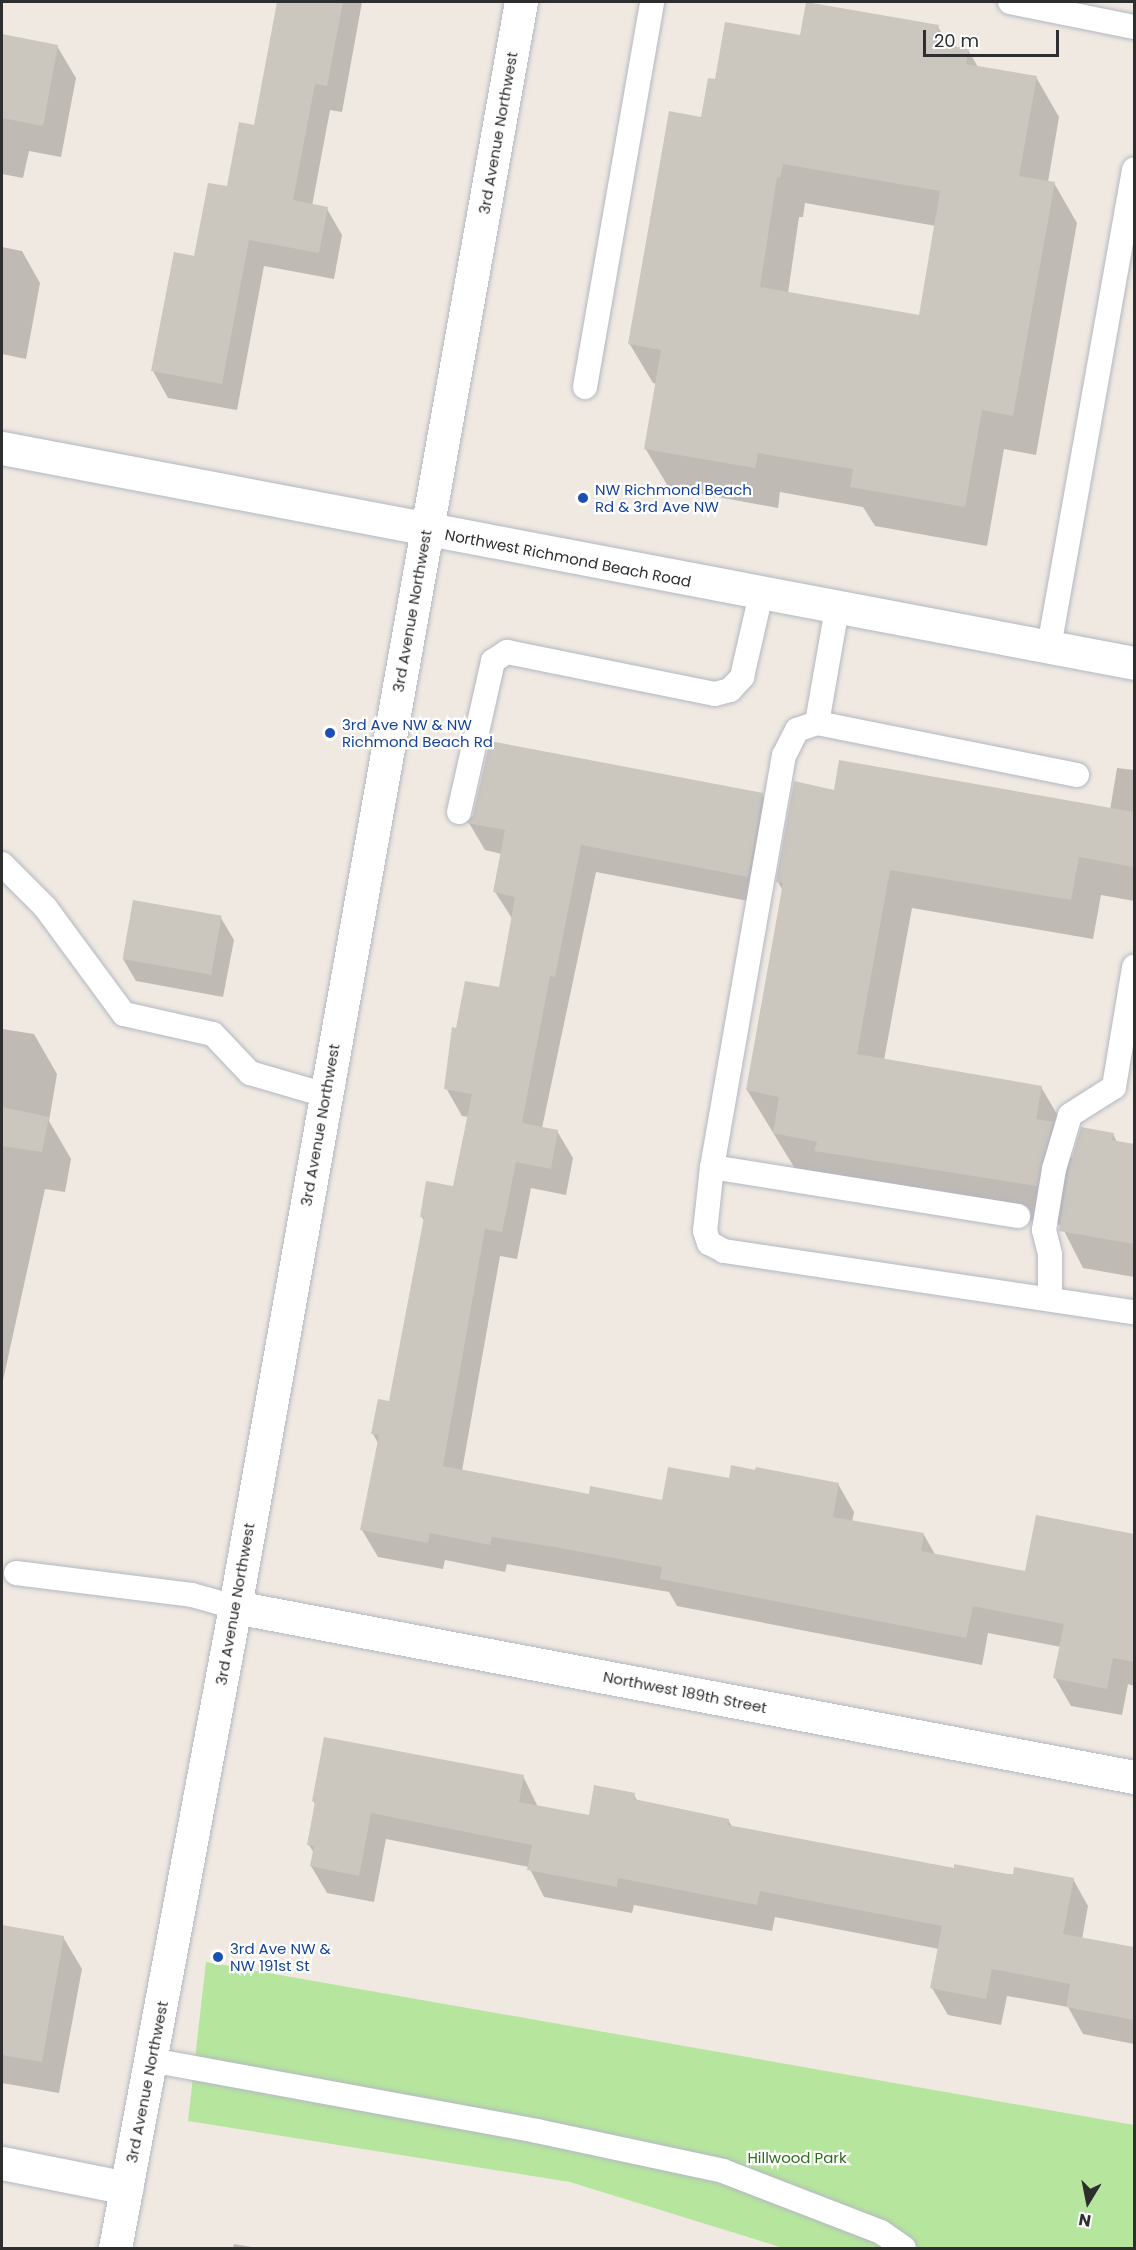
<!DOCTYPE html>
<html>
<head>
<meta charset="utf-8">
<style>
  body { margin:0 }
  #map { position:relative; width:1136px; height:2250px; overflow:hidden; background:#efe9e1; font-family:Poppins,sans-serif }
  div>[style] { position:absolute }
  .green>* { inset:0; background:#b6e59e }
  .shadow>* { inset:0; background:#0003 }
  .building>* { inset:0; background:#cbc7bf; transform-origin:0 0 }
  .roads { filter:drop-shadow(0 0 2px #b4b7c1) drop-shadow(0 0 2px #b4b7c1) }
  .lane>* { height:24px; margin:-12px; padding:0 12px; transform-origin:12px; border-radius:12px; background:#fff }
  .street>* { height:33px; margin:-16.5px; padding:0 16.5px; transform-origin:16.5px; border-radius:16.5px; background:#fff }
  .secondary>* { height:33px; margin:-16.5px; padding:0 16.5px; transform-origin:16.5px; border-radius:16.5px; background:#fff }
  .dots>* { width:16px; height:16px; translate:-50% -50%; box-sizing:border-box; border:3px solid #fff; border-radius:50% }
  span { translate:-50% -50%; white-space:nowrap; text-align:center; line-height:1.15; -webkit-text-stroke:4.5px #fff; paint-order:stroke }
  .street-label { font-size:15px; color:#2e2e2e }
  .transit-label { font-size:15px; color:#164399 }
  .left { translate:0 -50%; text-align:left }
  .park-label { font-size:15px; color:#2c6e1b }
  .frame { position:absolute; inset:0; border:3px solid #2e2e2e; pointer-events:none }
  .north { position:absolute; left:1058px; top:2172px; width:60px; height:60px; -webkit-text-stroke:4px #fff; paint-order:stroke; rotate:190deg; font-size:16px; font-weight:700; line-height:24px; text-align:center; color:#2e2e2e }
  .north::after { content:''; display:block; margin:auto; width:21px; height:27px; background:#2e2e2e; clip-path:polygon(50% 0,100% 100%,50% 72%,0 100%) }
  .scale { position:absolute; left:923px; top:30px; width:136px; height:27px; box-sizing:border-box; border:3px solid #2e2e2e; border-top:0; padding-left:8px; font-size:18px; line-height:21px; white-space:nowrap; color:#2e2e2e; -webkit-text-stroke:4px #fff; paint-order:stroke }
</style>
</head>
<body>
<div id="map">
  <div class="green">
    <i style="clip-path:polygon(206px 1962px,1134px 2125px,1134px 2248px,783px 2248px,570px 2182px,188px 2121px)"></i>
  </div>
  <div class="shadow">
    <i style="clip-path:polygon(279px 2px,362px 2px,342px 112px,330px 110px,312px 206px,327px 209px,342px 235px,334px 279px,264px 266px,237px 410px,168px 398px,153px 371px,195px 258px,255px 126px)"></i>
    <i style="clip-path:polygon(evenodd,938px 27px,950px 47px,968px 50px,978px 67px,1036px 77px,1059px 117px,1048px 182px,1054px 183px,1077px 223px,1036px 455px,1004px 449px,987px 546px,875px 526px,863px 507px,780px 492px,778px 508px,669px 488px,645px 448px,657px 384px,653px 383px,629px 343px,716px 81px,802px 37px,938px 27px,805px 203px,936px 226px,921px 317px,788px 293px,799px 217px,803px 217px,805px 203px)"></i>
    <i style="clip-path:polygon(2px 36px,57px 46px,76px 78px,61px 157px,29px 151px,23px 178px,2px 174px)"></i>
    <i style="clip-path:polygon(2px 247px,22px 251px,40px 283px,26px 359px,2px 354px)"></i>
    <i style="clip-path:polygon(1117px 768px,1134px 770px,1134px 901px,1101px 895px,1093px 939px,912px 908px,884px 1060px,1041px 1087px,1064px 1126px,1061px 1140px,1073px 1160px,1113px 1134px,1117px 1142px,1134px 1145px,1134px 1277px,1083px 1268px,1061px 1225px,839px 1190px,797px 1172px,747px 1090px,783px 891px,778px 882px,835px 792px,1110px 810px)"></i>
    <i style="clip-path:polygon(762px 794px,778px 822px,764px 904px,596px 872px,542px 1128px,557px 1131px,573px 1158px,566px 1195px,531px 1188px,517px 1259px,500px 1256px,462px 1471px,590px 1496px,663px 1502px,730px 1480px,838px 1484px,854px 1512px,852px 1522px,924px 1535px,936px 1556px,1026px 1573px,1037px 1517px,1134px 1535px,1134px 1686px,1128px 1684px,1122px 1715px,1071px 1706px,1055px 1678px,1061px 1647px,988px 1633px,982px 1665px,677px 1606px,669px 1592px,507px 1564px,505px 1572px,445px 1560px,443px 1569px,378px 1557px,362px 1530px,378px 1443px,373px 1434px,390px 1403px,425px 1222px,421px 1216px,454px 1188px,469px 1117px,462px 1116px,446px 1088px,457px 1030px,501px 989px,513px 920px,495px 892px,502px 854px,485px 850px,469px 823px,474px 816px)"></i>
    <i style="clip-path:polygon(221px 918px,234px 940px,223px 997px,136px 981px,123px 959px)"></i>
    <i style="clip-path:polygon(2px 1029px,34px 1034px,57px 1074px,49px 1121px,71px 1159px,65px 1192px,45px 1189px,2px 1385px)"></i>
    <i style="clip-path:polygon(523px 1776px,538px 1807px,590px 1817px,634px 1795px,638px 1802px,728px 1820px,733px 1828px,955px 1870px,1073px 1879px,1088px 1906px,1082px 1939px,1134px 1949px,1134px 1944px,1134px 2044px,1083px 2034px,1068px 2007px,1007px 1996px,1001px 2025px,948px 2015px,932px 1988px,939px 1949px,775px 1917px,772px 1931px,634px 1905px,632px 1913px,544px 1897px,529px 1867px,386px 1839px,374px 1902px,327px 1893px,311px 1866px,314px 1853px,309px 1845px,316px 1806px,313px 1800px)"></i>
    <i style="clip-path:polygon(2px 1926px,63px 1937px,82px 1969px,59px 2093px,2px 2083px)"></i>
    <i style="clip-path:polygon(234px 2244px,258px 2248px,233px 2248px)"></i>
  </div>
  <div class="building">
    <i style="clip-path:polygon(277px 2px,343px 2px,327px 86px,315px 84px,293px 200px,328px 207px,319px 253px,249px 240px,222px 384px,151px 371px,174px 252px,194px 256px,208px 183px,227px 186px,239px 122px,254px 125px)"></i>
    <i style="clip-path:polygon(evenodd,806px 2px,939px 25px,936px 43px,969px 49px,966px 64px,1037px 76px,1019px 176px,1055px 182px,1013px 416px,982px 410px,965px 507px,850px 487px,853px 469px,758px 453px,755px 468px,644px 449px,661px 350px,628px 344px,669px 111px,701px 117px,708px 78px,715px 79px,725px 22px,800px 35px,806px 2px,783px 164px,940px 191px,919px 315px,760px 287px,777px 177px,780px 178px,783px 164px)"></i>
    <i style="clip-path:polygon(2px 34px,58px 45px,43px 126px,2px 118px)"></i>
    <i style="clip-path:polygon(490px 741px,763px 793px,748px 877px,581px 845px,555px 977px,550px 976px,522px 1123px,558px 1130px,551px 1169px,516px 1162px,502px 1232px,485px 1229px,443px 1466px,589px 1494px,590px 1486px,662px 1500px,668px 1467px,729px 1478px,731px 1465px,755px 1470px,756px 1467px,839px 1483px,833px 1517px,924px 1533px,921px 1551px,1025px 1571px,1036px 1515px,1134px 1534px,1134px 1662px,1113px 1658px,1107px 1689px,1053px 1678px,1064px 1624px,973px 1606px,966px 1638px,660px 1579px,662px 1567px,560px 1548px,492px 1537px,490px 1545px,430px 1533px,428px 1543px,360px 1530px,379px 1435px,371px 1434px,378px 1399px,389px 1401px,424px 1217px,420px 1217px,426px 1181px,453px 1186px,472px 1094px,444px 1089px,452px 1027px,456px 1028px,465px 981px,499px 987px,515px 897px,493px 892px,505px 830px,467px 823px,473px 815px)"></i>
    <i style="clip-path:polygon(839px 760px,1134px 812px,1134px 867px,1079px 857px,1071px 900px,890px 870px,857px 1054px,1042px 1086px,1036px 1119px,1053px 1122px,1037px 1186px,814px 1151px,817px 1142px,773px 1133px,779px 1097px,746px 1090px,783px 883px,776px 882px,794px 781px,834px 790px)"></i>
    <i style="left:133px;top:900px;width:90px;height:60px;rotate:10deg"></i>
    <i style="clip-path:polygon(2px 1107px,49px 1117px,42px 1152px,2px 1146px)"></i>
    <i style="clip-path:polygon(1081px 1127px,1114px 1133px,1112px 1140px,1134px 1144px,1134px 1244px,1059px 1231px,1068px 1172px)"></i>
    <i style="clip-path:polygon(324px 1737px,524px 1775px,519px 1802px,589px 1815px,594px 1785px,635px 1793px,634px 1799px,729px 1819px,728px 1825px,954px 1868px,954px 1864px,1013px 1875px,1014px 1867px,1074px 1878px,1063px 1934px,1134px 1947px,1134px 2020px,1066px 2007px,1070px 1984px,992px 1969px,986px 1999px,930px 1988px,942px 1926px,760px 1891px,757px 1905px,618px 1878px,617px 1887px,527px 1870px,532px 1845px,371px 1813px,359px 1876px,310px 1866px,314px 1846px,307px 1845px,315px 1802px,312px 1801px)"></i>
    <i style="clip-path:polygon(2px 1925px,64px 1936px,42px 2062px,2px 2055px)"></i>
  </div>
  <div class="roads">
    <div class="lane">
      <i style="left:1010px;top:2px;width:126px;rotate:11.4deg"></i>
      <i style="left:585px;top:387px;width:391px;rotate:-80.1deg"></i>
      <i style="left:1049px;top:647px;width:485px;rotate:-79.9deg"></i>
      <i style="left:817px;top:723px;width:117px;rotate:-80.1deg"></i>
      <i style="left:1077px;top:775px;width:265px;rotate:-168.7deg"></i>
      <i style="left:817px;top:723px;width:21px;rotate:161deg"></i>
      <i style="left:797px;top:730px;width:28px;rotate:117deg"></i>
      <i style="left:784px;top:755px;width:418px;rotate:99.9deg"></i>
      <i style="left:712px;top:1167px;width:64px;rotate:96.2deg"></i>
      <i style="left:705px;top:1231px;width:13px;rotate:72deg"></i>
      <i style="left:709px;top:1243px;width:17px;rotate:28deg"></i>
      <i style="left:724px;top:1251px;width:415px;rotate:8.5deg"></i>
      <i style="left:459px;top:812px;width:155px;rotate:-77.3deg"></i>
      <i style="left:493px;top:661px;width:17px;rotate:-33deg"></i>
      <i style="left:507px;top:652px;width:212px;rotate:11.4deg"></i>
      <i style="left:715px;top:694px;width:16px;rotate:-15deg"></i>
      <i style="left:730px;top:690px;width:18px;rotate:-47deg"></i>
      <i style="left:742px;top:677px;width:85px;rotate:-77.1deg"></i>
      <i style="left:2px;top:864px;width:61px;rotate:45deg"></i>
      <i style="left:45px;top:907px;width:133px;rotate:53.6deg"></i>
      <i style="left:124px;top:1014px;width:91px;rotate:12.7deg"></i>
      <i style="left:213px;top:1034px;width:54px;rotate:46.5deg"></i>
      <i style="left:250px;top:1073px;width:78px;rotate:16.3deg"></i>
      <i style="left:712px;top:1167px;width:310px;rotate:9.1deg"></i>
      <i style="left:1050px;top:1299px;width:45px;rotate:-90deg"></i>
      <i style="left:1050px;top:1254px;width:25px;rotate:-104deg"></i>
      <i style="left:1044px;top:1230px;width:62px;rotate:-80.7deg"></i>
      <i style="left:1054px;top:1169px;width:56px;rotate:-73.5deg"></i>
      <i style="left:1070px;top:1115px;width:52px;rotate:-32.5deg"></i>
      <i style="left:1114px;top:1087px;width:122px;rotate:-80.5deg"></i>
      <i style="left:16px;top:1573px;width:177px;rotate:7.1deg"></i>
      <i style="left:192px;top:1595px;width:45px;rotate:15.6deg"></i>
      <i style="left:151px;top:2060px;width:392px;rotate:10.4deg"></i>
      <i style="left:537px;top:2131px;width:190px;rotate:12.1deg"></i>
      <i style="left:723px;top:2171px;width:169px;rotate:21.1deg"></i>
      <i style="left:881px;top:2232px;width:28px;rotate:35deg"></i>
    </div>
    <div class="street">
      <i style="left:235px;top:1607px;width:915px;rotate:10.71deg"></i>
      <i style="left:2px;top:2163px;width:127px;rotate:11.3deg"></i>
    </div>
    <div class="secondary">
      <i style="left:2px;top:448px;width:1152px;rotate:10.75deg"></i>
      <i style="left:115px;top:2248px;width:652px;rotate:-79.4deg"></i>
      <i style="left:235px;top:1607px;width:1630px;rotate:-79.9deg"></i>
    </div>
  </div>
  <div class="dots">
    <i style="left:583px;top:498px;background:#1a4fb4"></i>
    <i style="left:330px;top:733px;background:#1a4fb4"></i>
    <i style="left:218px;top:1957px;background:#1a4fb4"></i>
  </div>
  <div class="street-label">
    <span style="left:498px;top:133px;rotate:-80deg">3rd Avenue Northwest</span>
    <span style="left:568px;top:558px;rotate:11deg">Northwest Richmond Beach Road</span>
    <span style="left:412px;top:611px;rotate:-80deg">3rd Avenue Northwest</span>
    <span style="left:320px;top:1125px;rotate:-80deg">3rd Avenue Northwest</span>
    <span style="left:235px;top:1604px;rotate:-80deg">3rd Avenue Northwest</span>
    <span style="left:685px;top:1692px;rotate:11deg">Northwest 189th Street</span>
    <span style="left:147px;top:2082px;rotate:-79deg">3rd Avenue Northwest</span>
  </div>
  <div class="transit-label">
    <span class="left" style="left:595px;top:498px">NW Richmond Beach<br>Rd &amp; 3rd Ave NW</span>
    <span class="left" style="left:342px;top:733px">3rd Ave NW &amp; NW<br>Richmond Beach Rd</span>
    <span class="left" style="left:230px;top:1957px">3rd Ave NW &amp;<br>NW 191st St</span>
  </div>
  <div class="park-label">
    <span style="left:797px;top:2158px">Hillwood Park</span>
  </div>
  <div class="frame"></div>
  <div class="north">N</div>
  <div class="scale">20 m</div>
</div>
</body>
</html>
